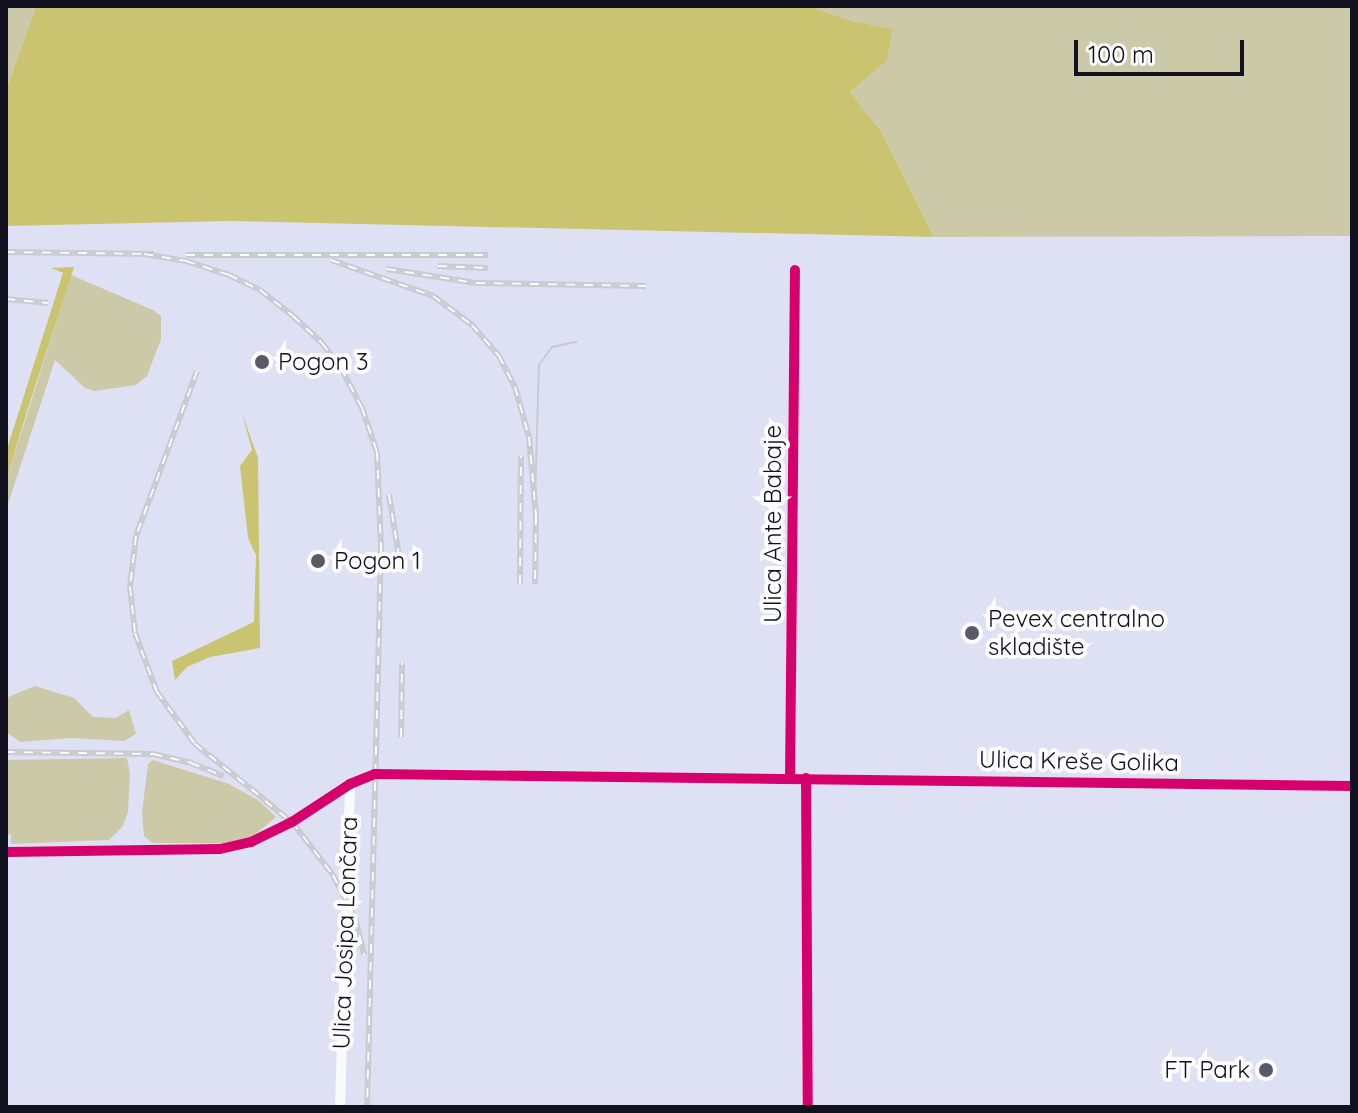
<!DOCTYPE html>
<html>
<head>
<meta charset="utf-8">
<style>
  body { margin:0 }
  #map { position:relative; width:1358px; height:1113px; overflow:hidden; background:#dee0f4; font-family:Quicksand,sans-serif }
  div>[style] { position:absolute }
  .green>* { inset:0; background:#ccc9a9 }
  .forest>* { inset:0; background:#cac470 }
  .minor>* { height:10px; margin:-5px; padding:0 5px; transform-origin:5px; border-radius:5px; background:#fafafd }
  .tram>* { height:2px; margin:-1px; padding:0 1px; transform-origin:1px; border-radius:1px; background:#cacbd1 }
  .rail>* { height:6px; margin-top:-3px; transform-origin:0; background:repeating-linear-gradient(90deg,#fcfcfc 0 9px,#cacbd1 0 18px); box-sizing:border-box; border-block:2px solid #cacbd1 }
  .cycleway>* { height:10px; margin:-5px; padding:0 5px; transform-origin:5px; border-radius:5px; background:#d6006c }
  .dots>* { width:22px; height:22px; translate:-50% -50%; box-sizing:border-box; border:4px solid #fcfcfc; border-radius:50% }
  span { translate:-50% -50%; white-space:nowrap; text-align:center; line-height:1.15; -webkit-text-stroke:8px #fcfcfc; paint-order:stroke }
  .poi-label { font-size:24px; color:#111120 }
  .left { translate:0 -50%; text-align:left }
  .right { translate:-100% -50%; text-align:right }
  .street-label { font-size:24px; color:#111120 }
  .frame { position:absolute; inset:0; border:8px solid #111120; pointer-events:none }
  .scale { position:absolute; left:1074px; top:40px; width:170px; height:36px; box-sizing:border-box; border:4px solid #111120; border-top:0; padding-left:10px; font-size:24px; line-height:28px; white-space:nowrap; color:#111120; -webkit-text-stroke:6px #fcfcfc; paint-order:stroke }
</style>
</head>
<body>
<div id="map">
  <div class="green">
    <i style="clip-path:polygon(6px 6px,36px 6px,6px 91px)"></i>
    <i style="clip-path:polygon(808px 6px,1352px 6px,1352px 236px,934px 237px,881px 131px,850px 92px,887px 61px,893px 29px,852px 21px)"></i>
    <i style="clip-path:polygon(71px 275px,153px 310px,161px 316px,161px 339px,147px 376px,136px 385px,95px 391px,85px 388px,55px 360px,6px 510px,6px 481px)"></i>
    <i style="clip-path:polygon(35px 686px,74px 698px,93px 717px,116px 718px,129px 710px,136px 734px,124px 741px,72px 738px,20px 742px,6px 732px,6px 698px)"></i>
    <i style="clip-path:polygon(127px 758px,130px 774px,128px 812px,123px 826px,109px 840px,11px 844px,11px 835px,6px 834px,6px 760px)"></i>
    <i style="clip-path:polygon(153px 760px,229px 784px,258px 800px,276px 817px,252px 837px,224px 843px,152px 843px,144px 836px,142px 812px,148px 764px)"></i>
  </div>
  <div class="forest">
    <i style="clip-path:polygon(36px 6px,808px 6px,852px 21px,893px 29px,887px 61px,850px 92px,881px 131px,934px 237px,229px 221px,6px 226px,6px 91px)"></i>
    <i style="clip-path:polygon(74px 267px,27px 411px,6px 481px,6px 452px,63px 273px,51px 268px)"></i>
    <i style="clip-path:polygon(242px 413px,258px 458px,260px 648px,210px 657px,187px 667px,175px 680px,172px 661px,254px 622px,256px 555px,248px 538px,240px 466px,252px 450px)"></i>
  </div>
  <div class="minor">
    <i style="left:790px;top:778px;width:508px;rotate:-89.44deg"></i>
    <i style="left:806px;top:778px;width:329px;rotate:89.7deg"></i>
    <i style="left:6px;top:852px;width:214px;rotate:-0.8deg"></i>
    <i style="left:220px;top:849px;width:32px;rotate:-13deg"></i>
    <i style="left:251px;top:842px;width:46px;rotate:-26deg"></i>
    <i style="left:292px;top:822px;width:69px;rotate:-33.2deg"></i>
    <i style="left:350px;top:784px;width:27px;rotate:-22deg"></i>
    <i style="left:375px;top:774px;width:977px;rotate:0.7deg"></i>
    <i style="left:340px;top:1107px;width:323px;rotate:-88.2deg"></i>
  </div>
  <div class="tram">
    <i style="left:535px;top:499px;width:134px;rotate:-88.3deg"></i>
    <i style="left:539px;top:365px;width:22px;rotate:-54deg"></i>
    <i style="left:552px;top:347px;width:25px;rotate:-12deg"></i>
  </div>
  <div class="rail">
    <i style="left:6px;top:252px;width:148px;rotate:0.8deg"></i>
    <i style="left:144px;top:254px;width:43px;rotate:9.5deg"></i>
    <i style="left:186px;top:261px;width:45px;rotate:18deg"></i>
    <i style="left:229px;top:275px;width:34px;rotate:26deg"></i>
    <i style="left:260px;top:290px;width:42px;rotate:38.2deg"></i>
    <i style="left:293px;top:316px;width:40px;rotate:43deg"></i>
    <i style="left:322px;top:343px;width:31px;rotate:53deg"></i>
    <i style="left:341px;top:368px;width:45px;rotate:62.3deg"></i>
    <i style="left:362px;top:408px;width:46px;rotate:71.2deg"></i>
    <i style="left:377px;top:452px;width:96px;rotate:87.6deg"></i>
    <i style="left:381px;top:548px;width:559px;rotate:91.43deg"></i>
    <i style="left:186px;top:255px;width:302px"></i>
    <i style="left:331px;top:260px;width:108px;rotate:19.4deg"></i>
    <i style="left:433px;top:296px;width:49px;rotate:36.6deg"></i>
    <i style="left:472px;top:325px;width:41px;rotate:48.9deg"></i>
    <i style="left:499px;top:356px;width:35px;rotate:63deg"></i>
    <i style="left:515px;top:387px;width:52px;rotate:74.4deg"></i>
    <i style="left:529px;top:437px;width:79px;rotate:84.9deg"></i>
    <i style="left:536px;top:516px;width:68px;rotate:90.8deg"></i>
    <i style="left:438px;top:266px;width:50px;rotate:2.3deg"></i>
    <i style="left:387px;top:269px;width:90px;rotate:8.9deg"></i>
    <i style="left:476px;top:283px;width:170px;rotate:1deg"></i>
    <i style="left:6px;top:299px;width:42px;rotate:5.4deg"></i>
    <i style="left:197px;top:371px;width:176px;rotate:110.3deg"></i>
    <i style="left:136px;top:536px;width:51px;rotate:96.7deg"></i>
    <i style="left:130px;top:587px;width:46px;rotate:83.8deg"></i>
    <i style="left:135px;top:633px;width:63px;rotate:69.6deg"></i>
    <i style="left:157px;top:692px;width:64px;rotate:53.8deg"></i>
    <i style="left:195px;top:744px;width:102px;rotate:38.7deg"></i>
    <i style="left:389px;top:495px;width:68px;rotate:80.7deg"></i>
    <i style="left:520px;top:584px;width:128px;rotate:-89.6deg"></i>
    <i style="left:401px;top:737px;width:74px;rotate:-89.2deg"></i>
    <i style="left:6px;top:752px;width:147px;rotate:0.8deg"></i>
    <i style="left:153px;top:754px;width:39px;rotate:13deg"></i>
    <i style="left:191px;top:763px;width:35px;rotate:22deg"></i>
    <i style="left:265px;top:801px;width:34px;rotate:38deg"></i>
    <i style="left:292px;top:822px;width:67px;rotate:52.3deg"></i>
    <i style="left:333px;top:875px;width:48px;rotate:62.9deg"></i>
    <i style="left:355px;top:918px;width:38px;rotate:76deg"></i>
  </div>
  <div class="cycleway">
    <i style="left:790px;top:778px;width:508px;rotate:-89.44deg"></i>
    <i style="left:806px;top:778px;width:329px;rotate:89.7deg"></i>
    <i style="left:6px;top:852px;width:214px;rotate:-0.8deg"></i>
    <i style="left:220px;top:849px;width:32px;rotate:-13deg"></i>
    <i style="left:251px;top:842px;width:46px;rotate:-26deg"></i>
    <i style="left:292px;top:822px;width:69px;rotate:-33.2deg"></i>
    <i style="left:350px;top:784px;width:27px;rotate:-22deg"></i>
    <i style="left:375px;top:774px;width:977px;rotate:0.7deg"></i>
  </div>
  <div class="dots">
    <i style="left:262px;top:362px;background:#59596a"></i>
    <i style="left:318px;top:561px;background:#59596a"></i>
    <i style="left:972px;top:633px;background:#59596a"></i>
    <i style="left:1266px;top:1070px;background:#59596a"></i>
  </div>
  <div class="poi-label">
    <span class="left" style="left:278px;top:362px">Pogon 3</span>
    <span class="left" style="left:334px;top:561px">Pogon 1</span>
    <span class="left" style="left:988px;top:633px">Pevex centralno<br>skladište</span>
    <span class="right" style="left:1250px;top:1070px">FT Park</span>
  </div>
  <div class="street-label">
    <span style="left:773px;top:524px;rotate:-90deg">Ulica Ante Babaje</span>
    <span style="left:1079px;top:761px;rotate:1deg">Ulica Kreše Golika</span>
    <span style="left:345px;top:933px;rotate:-88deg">Ulica Josipa Lončara</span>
  </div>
  <div class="frame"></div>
  <div class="scale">100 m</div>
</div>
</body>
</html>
